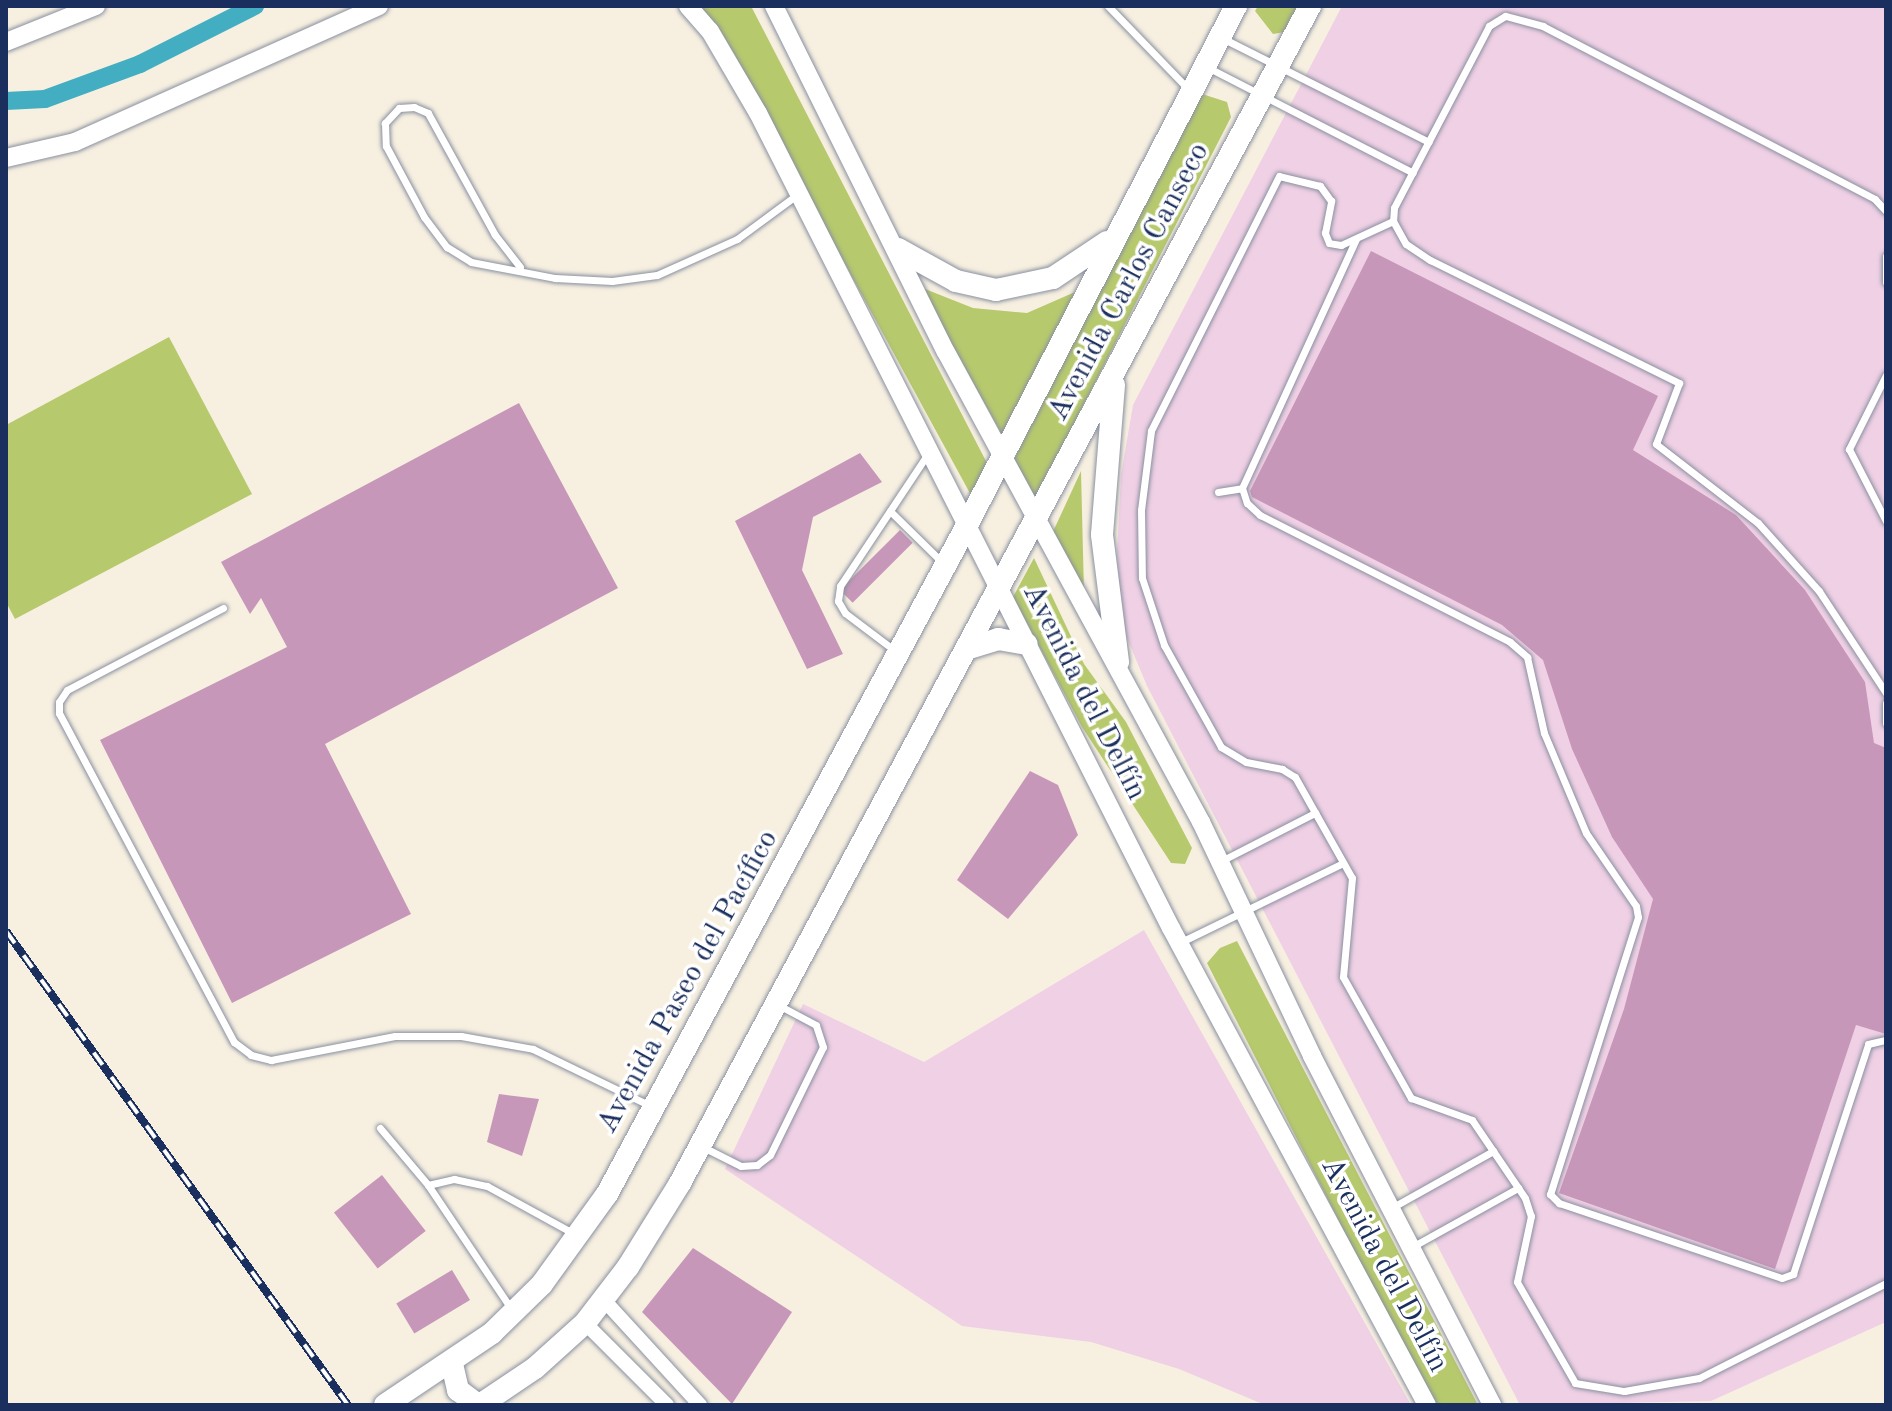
<!DOCTYPE html>
<html>
<head>
<meta charset="utf-8">
<style>
  body { margin:0 }
  #map { position:relative; width:1892px; height:1411px; overflow:hidden; background:#f7f0e1; font-family:"Old Standard TT",serif }
  div>[style] { position:absolute }
  .built>* { inset:0; background:#f0d0e5 }
  .green>* { inset:0; background:#b7c96d }
  .canal>* { height:18px; margin:-9px; padding:0 9px; transform-origin:9px; border-radius:9px; background:#43aec2 }
  .building>* { inset:0; background:#c797b9; transform-origin:0 0 }
  .roads { filter:drop-shadow(0 0 2px #8990a0) drop-shadow(0 0 2px #8990a0) }
  .service>* { height:7px; margin:-3.5px; padding:0 3.5px; transform-origin:3.5px; border-radius:3.5px; background:#fff }
  .minor>* { height:14px; margin:-7px; padding:0 7px; transform-origin:7px; border-radius:7px; background:#fff }
  .tertiary>* { height:18px; margin:-9px; padding:0 9px; transform-origin:9px; border-radius:9px; background:#fff }
  .primary>* { height:22px; margin:-11px; padding:0 11px; transform-origin:11px; border-radius:11px; background:#fff }
  .rail>* { height:8px; margin-top:-4px; transform-origin:0; background:repeating-linear-gradient(90deg,#fff 0 15px,#1b2f5e 0 30px); box-sizing:border-box; border-block:2px solid #1b2f5e }
  span { translate:-50% -50%; white-space:nowrap; text-align:center; line-height:1.15; -webkit-text-stroke:7px #fff; paint-order:stroke }
  .street-label { font-size:30px; color:#1b2f5e }
  .frame { position:absolute; inset:0; border:8px solid #1b2f5e; pointer-events:none }
</style>
</head>
<body>
<div id="map">
  <div class="built">
    <i style="clip-path:polygon(1342px 6px,1886px 6px,1886px 1322px,1711px 1401px,1520px 1405px,1147px 686px,1122px 626px,1117px 553px,1121px 475px,1133px 405px)"></i>
    <i style="clip-path:polygon(1144px 930px,1411px 1405px,1265px 1405px,1179px 1369px,1091px 1342px,962px 1326px,725px 1169px,803px 1004px,924px 1062px)"></i>
  </div>
  <div class="green">
    <i style="clip-path:polygon(695px 6px,751px 6px,988px 465px,972px 497px,808px 196px)"></i>
    <i style="clip-path:polygon(1258px 6px,1305px 6px,1291px 31px,1273px 34px,1255px 11px)"></i>
    <i style="clip-path:polygon(1199px 93px,1227px 102px,1231px 117px,1035px 500px,1012px 463px)"></i>
    <i style="clip-path:polygon(920px 287px,973px 308px,1027px 313px,1075px 292px,1005px 440px)"></i>
    <i style="clip-path:polygon(169px 337px,252px 494px,15px 619px,6px 602px,6px 425px)"></i>
    <i style="clip-path:polygon(1081px 471px,1084px 593px,1051px 536px)"></i>
    <i style="clip-path:polygon(1034px 558px,1084px 664px,1126px 722px,1192px 848px,1185px 864px,1171px 863px,1082px 727px,1013px 597px)"></i>
    <i style="clip-path:polygon(1237px 941px,1478px 1405px,1433px 1405px,1207px 963px,1220px 948px)"></i>
  </div>
  <div class="canal">
    <i style="left:6px;top:101px;width:39px;rotate:-3deg"></i>
    <i style="left:45px;top:99px;width:101px;rotate:-20.2deg"></i>
    <i style="left:140px;top:64px;width:129px;rotate:-26.8deg"></i>
  </div>
  <div class="building">
    <i style="clip-path:polygon(1371px 251px,1658px 396px,1633px 450px,1736px 515px,1805px 590px,1865px 682px,1874px 743px,1886px 748px,1886px 1034px,1856px 1025px,1775px 1269px,1559px 1193px,1624px 1009px,1653px 899px,1612px 837px,1572px 749px,1543px 660px,1502px 625px,1252px 497px,1250px 491px)"></i>
    <i style="clip-path:polygon(519px 403px,618px 588px,325px 744px,411px 914px,232px 1003px,100px 740px,287px 647px,261px 598px,250px 614px,221px 562px)"></i>
    <i style="clip-path:polygon(860px 453px,882px 482px,813px 517px,802px 570px,843px 654px,807px 669px,735px 521px)"></i>
    <i style="left:900px;top:530px;width:18px;height:85px;rotate:45deg"></i>
    <i style="clip-path:polygon(1030px 771px,1058px 785px,1078px 835px,1008px 919px,957px 880px)"></i>
    <i style="clip-path:polygon(499px 1094px,539px 1099px,522px 1156px,487px 1142px)"></i>
    <i style="left:382px;top:1175px;width:71px;height:61px;rotate:52deg"></i>
    <i style="clip-path:polygon(693px 1248px,792px 1312px,732px 1404px,642px 1312px)"></i>
    <i style="left:452px;top:1270px;width:35px;height:65px;rotate:59deg"></i>
  </div>
  <div class="roads">
    <div class="service">
      <i style="left:1108px;top:6px;width:117px;rotate:46deg"></i>
      <i style="left:1224px;top:39px;width:229px;rotate:26.7deg"></i>
      <i style="left:1209px;top:68px;width:229px;rotate:27.2deg"></i>
      <i style="left:1886px;top:211px;width:16px;rotate:-133deg"></i>
      <i style="left:1875px;top:199px;width:374px;rotate:-152.5deg"></i>
      <i style="left:1543px;top:26px;width:39px;rotate:-165deg"></i>
      <i style="left:1505px;top:16px;width:19px;rotate:148deg"></i>
      <i style="left:1489px;top:26px;width:205px;rotate:117.6deg"></i>
      <i style="left:1394px;top:208px;width:13px;rotate:94deg"></i>
      <i style="left:1393px;top:221px;width:26px;rotate:61deg"></i>
      <i style="left:1406px;top:244px;width:29px;rotate:34deg"></i>
      <i style="left:1430px;top:260px;width:278px;rotate:26.3deg"></i>
      <i style="left:1679px;top:383px;width:65px;rotate:110.7deg"></i>
      <i style="left:1656px;top:444px;width:129px;rotate:37.8deg"></i>
      <i style="left:1758px;top:523px;width:91px;rotate:48.1deg"></i>
      <i style="left:1819px;top:591px;width:122px;rotate:56.7deg"></i>
      <i style="left:1393px;top:221px;width:57px;rotate:155.2deg"></i>
      <i style="left:1341px;top:245px;width:12px;rotate:-171deg"></i>
      <i style="left:1329px;top:243px;width:11px;rotate:-112deg"></i>
      <i style="left:1325px;top:233px;width:33px;rotate:-79deg"></i>
      <i style="left:1331px;top:201px;width:19px;rotate:-126deg"></i>
      <i style="left:1320px;top:186px;width:42px;rotate:-166.3deg"></i>
      <i style="left:1279px;top:176px;width:285px;rotate:116.7deg"></i>
      <i style="left:1151px;top:431px;width:80px;rotate:97.2deg"></i>
      <i style="left:1141px;top:510px;width:68px;rotate:89.2deg"></i>
      <i style="left:1142px;top:578px;width:71px;rotate:71.8deg"></i>
      <i style="left:1164px;top:645px;width:117px;rotate:60.8deg"></i>
      <i style="left:1221px;top:747px;width:29px;rotate:31deg"></i>
      <i style="left:1246px;top:762px;width:37px;rotate:11deg"></i>
      <i style="left:1282px;top:769px;width:15px;rotate:32deg"></i>
      <i style="left:1295px;top:777px;width:116px;rotate:60.6deg"></i>
      <i style="left:1352px;top:878px;width:99px;rotate:95.2deg"></i>
      <i style="left:1343px;top:977px;width:139px;rotate:60.7deg"></i>
      <i style="left:1411px;top:1098px;width:65px;rotate:19.8deg"></i>
      <i style="left:1472px;top:1120px;width:94px;rotate:55.8deg"></i>
      <i style="left:1525px;top:1198px;width:19px;rotate:72deg"></i>
      <i style="left:1531px;top:1216px;width:67px;rotate:102deg"></i>
      <i style="left:1517px;top:1282px;width:116px;rotate:60.1deg"></i>
      <i style="left:1575px;top:1383px;width:50px;rotate:9.3deg"></i>
      <i style="left:1624px;top:1391px;width:76px;rotate:-9.8deg"></i>
      <i style="left:1699px;top:1378px;width:210px;rotate:-26.9deg"></i>
      <i style="left:1356px;top:239px;width:274px;rotate:114.6deg"></i>
      <i style="left:1242px;top:488px;width:16px;rotate:72deg"></i>
      <i style="left:1247px;top:503px;width:18px;rotate:43deg"></i>
      <i style="left:1260px;top:515px;width:280px;rotate:26.9deg"></i>
      <i style="left:1510px;top:642px;width:23px;rotate:41deg"></i>
      <i style="left:1527px;top:657px;width:78px;rotate:77.4deg"></i>
      <i style="left:1544px;top:733px;width:108px;rotate:67.2deg"></i>
      <i style="left:1586px;top:833px;width:88px;rotate:55.6deg"></i>
      <i style="left:1636px;top:906px;width:11px;rotate:80deg"></i>
      <i style="left:1638px;top:917px;width:291px;rotate:107.6deg"></i>
      <i style="left:1550px;top:1194px;width:13px;rotate:45deg"></i>
      <i style="left:1559px;top:1203px;width:235px;rotate:18.6deg"></i>
      <i style="left:1782px;top:1278px;width:12px;rotate:-20deg"></i>
      <i style="left:1793px;top:1274px;width:242px;rotate:-71.9deg"></i>
      <i style="left:1868px;top:1044px;width:18px;rotate:-13deg"></i>
      <i style="left:1886px;top:256px;width:26px;rotate:90deg"></i>
      <i style="left:520px;top:267px;width:41px;rotate:-128deg"></i>
      <i style="left:495px;top:235px;width:139px;rotate:-118.8deg"></i>
      <i style="left:428px;top:113px;width:15px;rotate:-157deg"></i>
      <i style="left:414px;top:107px;width:15px;rotate:176deg"></i>
      <i style="left:399px;top:108px;width:21px;rotate:133deg"></i>
      <i style="left:385px;top:123px;width:23px;rotate:88deg"></i>
      <i style="left:386px;top:146px;width:81px;rotate:61.8deg"></i>
      <i style="left:424px;top:217px;width:38px;rotate:53deg"></i>
      <i style="left:447px;top:247px;width:28px;rotate:32deg"></i>
      <i style="left:471px;top:262px;width:86px;rotate:10.8deg"></i>
      <i style="left:555px;top:278px;width:57px;rotate:3deg"></i>
      <i style="left:612px;top:281px;width:45px;rotate:-7.6deg"></i>
      <i style="left:657px;top:275px;width:88px;rotate:-24.2deg"></i>
      <i style="left:737px;top:239px;width:76px;rotate:-36.4deg"></i>
      <i style="left:1886px;top:375px;width:83px;rotate:116.6deg"></i>
      <i style="left:1849px;top:449px;width:81px;rotate:62.8deg"></i>
      <i style="left:1218px;top:492px;width:24px;rotate:-9deg"></i>
      <i style="left:890px;top:511px;width:76px;rotate:44.5deg"></i>
      <i style="left:223px;top:608px;width:176px;rotate:152.3deg"></i>
      <i style="left:67px;top:690px;width:14px;rotate:124deg"></i>
      <i style="left:59px;top:702px;width:11px;rotate:90deg"></i>
      <i style="left:59px;top:713px;width:373px;rotate:62deg"></i>
      <i style="left:234px;top:1042px;width:21px;rotate:37deg"></i>
      <i style="left:251px;top:1055px;width:21px;rotate:14deg"></i>
      <i style="left:271px;top:1060px;width:126px;rotate:-11deg"></i>
      <i style="left:395px;top:1036px;width:66px"></i>
      <i style="left:461px;top:1036px;width:73px;rotate:10.2deg"></i>
      <i style="left:533px;top:1049px;width:131px;rotate:25.8deg"></i>
      <i style="left:894px;top:650px;width:61px;rotate:-142.9deg"></i>
      <i style="left:845px;top:613px;width:14px;rotate:-120deg"></i>
      <i style="left:838px;top:601px;width:15px;rotate:-82deg"></i>
      <i style="left:840px;top:586px;width:161px;rotate:-56.4deg"></i>
      <i style="left:1886px;top:703px;width:20px;rotate:90deg"></i>
      <i style="left:1221px;top:861px;width:106px;rotate:-27.1deg"></i>
      <i style="left:1181px;top:942px;width:180px;rotate:-26deg"></i>
      <i style="left:380px;top:1128px;width:75px;rotate:49.9deg"></i>
      <i style="left:428px;top:1185px;width:27px;rotate:-13deg"></i>
      <i style="left:454px;top:1179px;width:34px;rotate:12deg"></i>
      <i style="left:487px;top:1186px;width:98px;rotate:28.7deg"></i>
      <i style="left:703px;top:1147px;width:42px;rotate:26.6deg"></i>
      <i style="left:741px;top:1166px;width:16px;rotate:-4deg"></i>
      <i style="left:757px;top:1165px;width:16px;rotate:-38deg"></i>
      <i style="left:770px;top:1155px;width:120px;rotate:-63.9deg"></i>
      <i style="left:823px;top:1047px;width:23px;rotate:-108deg"></i>
      <i style="left:816px;top:1025px;width:40px;rotate:-152deg"></i>
      <i style="left:428px;top:1185px;width:151px;rotate:56.1deg"></i>
      <i style="left:1393px;top:1207px;width:115px;rotate:-29.2deg"></i>
      <i style="left:1410px;top:1248px;width:124px;rotate:-29.1deg"></i>
    </div>
    <div class="minor">
      <i style="left:603px;top:1299px;width:144px;rotate:47.5deg"></i>
      <i style="left:585px;top:1323px;width:116px;rotate:45deg"></i>
    </div>
    <div class="tertiary">
      <i style="left:688px;top:6px;width:33px;rotate:49deg"></i>
      <i style="left:710px;top:31px;width:95px;rotate:59.7deg"></i>
      <i style="left:758px;top:113px;width:914px;rotate:63.13deg"></i>
      <i style="left:1171px;top:928px;width:541px;rotate:61.78deg"></i>
      <i style="left:774px;top:6px;width:386px;rotate:63.6deg"></i>
      <i style="left:946px;top:352px;width:535px;rotate:61.52deg"></i>
      <i style="left:1201px;top:822px;width:259px;rotate:64.6deg"></i>
      <i style="left:1312px;top:1056px;width:393px;rotate:62.7deg"></i>
      <i style="left:6px;top:42px;width:97px;rotate:-21.8deg"></i>
      <i style="left:6px;top:158px;width:71px;rotate:-13.1deg"></i>
      <i style="left:75px;top:142px;width:333px;rotate:-24.1deg"></i>
    </div>
    <div class="primary">
      <i style="left:898px;top:249px;width:66px;rotate:28.9deg"></i>
      <i style="left:956px;top:281px;width:41px;rotate:12.7deg"></i>
      <i style="left:996px;top:290px;width:58px;rotate:-11.9deg"></i>
      <i style="left:1053px;top:278px;width:65px;rotate:-33.7deg"></i>
      <i style="left:1114px;top:385px;width:150px;rotate:94.6deg"></i>
      <i style="left:1102px;top:535px;width:128px;rotate:82.8deg"></i>
      <i style="left:966px;top:649px;width:34px;rotate:-17deg"></i>
      <i style="left:998px;top:639px;width:29px;rotate:10deg"></i>
      <i style="left:452px;top:1364px;width:27px;rotate:77deg"></i>
      <i style="left:458px;top:1390px;width:25px;rotate:37deg"></i>
      <i style="left:385px;top:1405px;width:129px;rotate:-33.9deg"></i>
      <i style="left:492px;top:1333px;width:70px;rotate:-44.4deg"></i>
      <i style="left:542px;top:1284px;width:111px;rotate:-54.2deg"></i>
      <i style="left:607px;top:1194px;width:760px;rotate:-61.71deg"></i>
      <i style="left:967px;top:525px;width:585px;rotate:-62.6deg"></i>
      <i style="left:480px;top:1405px;width:66px;rotate:-33.9deg"></i>
      <i style="left:535px;top:1368px;width:67px;rotate:-42deg"></i>
      <i style="left:585px;top:1323px;width:71px;rotate:-52.5deg"></i>
      <i style="left:628px;top:1267px;width:99px;rotate:-58.2deg"></i>
      <i style="left:680px;top:1183px;width:1335px;rotate:-61.84deg"></i>
    </div>
  </div>
  <div class="rail">
    <i style="left:6px;top:931px;width:584px;rotate:54.19deg"></i>
  </div>
  <div class="street-label">
    <span style="left:1129px;top:282px;rotate:-62deg">Avenida Carlos Canseco</span>
    <span style="left:1084px;top:692px;rotate:63deg">Avenida del Delfín</span>
    <span style="left:688px;top:982px;rotate:-61deg">Avenida Paseo del Pacífico</span>
    <span style="left:1384px;top:1265px;rotate:62deg">Avenida del Delfín</span>
  </div>
  <div class="frame"></div>
</div>
</body>
</html>
